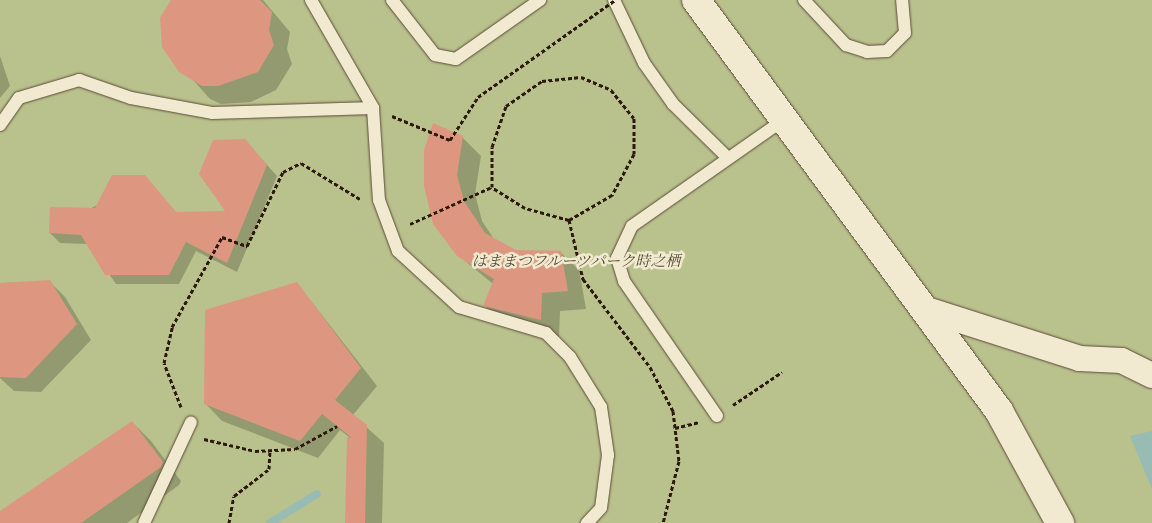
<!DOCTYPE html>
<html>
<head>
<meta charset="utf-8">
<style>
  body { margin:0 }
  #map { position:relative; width:1152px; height:523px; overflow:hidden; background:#eadeb8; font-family:"IM FELL DW Pica","Noto Serif JP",serif }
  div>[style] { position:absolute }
  .green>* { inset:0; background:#b9c18d; transform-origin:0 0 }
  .water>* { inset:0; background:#98bcb3 }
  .shadow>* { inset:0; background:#0003 }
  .stream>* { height:8px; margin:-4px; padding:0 4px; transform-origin:4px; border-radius:4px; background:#98bcb3 }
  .building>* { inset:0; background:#dd9780 }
  .path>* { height:3px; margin-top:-1.5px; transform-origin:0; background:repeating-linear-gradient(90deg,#2c190b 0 4px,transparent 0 6.5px) }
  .roads { filter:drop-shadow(0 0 1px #5c4a36) drop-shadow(0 0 1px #5c4a36) }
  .service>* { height:12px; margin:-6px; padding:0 6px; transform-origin:6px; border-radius:6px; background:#f1ead1 }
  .minor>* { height:25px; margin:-12.5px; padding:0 12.5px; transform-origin:12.5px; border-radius:12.5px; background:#f1ead1 }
  .tertiary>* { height:28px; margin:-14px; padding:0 14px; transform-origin:14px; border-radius:14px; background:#f1ead1 }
  .path-bridge>* { height:3px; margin-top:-1.5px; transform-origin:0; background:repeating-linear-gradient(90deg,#2c190b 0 4px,transparent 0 6.5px) }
  span { translate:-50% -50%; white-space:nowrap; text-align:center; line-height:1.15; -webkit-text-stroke:5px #f1ead1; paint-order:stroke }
  .park-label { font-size:15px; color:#564b32; font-style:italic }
</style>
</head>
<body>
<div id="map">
  <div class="green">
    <i style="left:0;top:0;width:1152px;height:523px"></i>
  </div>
  <div class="water">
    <i style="clip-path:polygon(1152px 431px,1152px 489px,1130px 436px)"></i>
  </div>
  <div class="shadow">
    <i style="clip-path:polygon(175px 0,263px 0,290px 32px,287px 49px,292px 64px,276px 90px,251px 102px,221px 104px,210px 99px,163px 46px)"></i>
    <i style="clip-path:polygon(0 56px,10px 86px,0 98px)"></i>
    <i style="clip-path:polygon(462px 137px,481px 156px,475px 194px,482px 221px,494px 239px,516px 251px,560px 252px,579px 270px,586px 309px,560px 311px,559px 338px,503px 324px,485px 306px,493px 284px,458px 255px,435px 224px)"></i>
    <i style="clip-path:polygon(245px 140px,277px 176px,237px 272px,196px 251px,179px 284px,116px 284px,88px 244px,60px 243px,50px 233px,145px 176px,177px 214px,228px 212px)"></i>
    <i style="clip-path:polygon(50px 282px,65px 297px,91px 340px,41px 392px,14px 391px,0 378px,0 283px)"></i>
    <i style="clip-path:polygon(297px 283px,377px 386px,353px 415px,384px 443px,382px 523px,346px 523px,349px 437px,340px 430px,318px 458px,222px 421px,205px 403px)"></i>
    <i style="clip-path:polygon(132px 422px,151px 441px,181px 481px,179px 485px,127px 523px,0 523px,0 512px)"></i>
  </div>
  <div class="stream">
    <i style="left:270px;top:523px;width:55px;rotate:-31.7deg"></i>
  </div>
  <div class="building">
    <i style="clip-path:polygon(171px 0,260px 0,272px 12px,269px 30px,274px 45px,258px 72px,218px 86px,202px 86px,179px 72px,162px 47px,160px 18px)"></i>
    <i style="clip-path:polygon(433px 123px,463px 136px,457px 175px,464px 201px,485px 233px,516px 250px,561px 251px,568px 291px,542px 293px,541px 320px,483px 306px,494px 279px,457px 256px,433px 224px,424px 186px,424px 150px)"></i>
    <i style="clip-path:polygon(245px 139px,267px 165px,227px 263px,186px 242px,169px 275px,105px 275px,81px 235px,49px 233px,50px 207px,95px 208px,112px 175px,145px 175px,176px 212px,225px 211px,199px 174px,213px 140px)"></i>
    <i style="clip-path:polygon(50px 280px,77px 324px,26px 378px,0 377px,0 283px)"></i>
    <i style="clip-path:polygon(297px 282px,361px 368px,335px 400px,367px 425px,365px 523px,345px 523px,347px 437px,352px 438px,322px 414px,300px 441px,204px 404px,205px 310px)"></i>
    <i style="clip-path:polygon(132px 421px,163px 462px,161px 467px,81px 523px,0 523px,0 511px)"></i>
  </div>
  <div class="path">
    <i style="left:581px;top:77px;width:33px;rotate:23deg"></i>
    <i style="left:611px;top:90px;width:36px;rotate:51deg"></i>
    <i style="left:634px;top:118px;width:36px;rotate:90deg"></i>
    <i style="left:634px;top:154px;width:47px;rotate:118.2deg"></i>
    <i style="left:612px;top:195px;width:50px;rotate:149.8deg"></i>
    <i style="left:569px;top:220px;width:46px;rotate:-164.7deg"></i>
    <i style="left:525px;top:208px;width:39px;rotate:-148deg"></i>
    <i style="left:492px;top:187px;width:40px;rotate:-90deg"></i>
    <i style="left:492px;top:147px;width:43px;rotate:-71.1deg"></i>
    <i style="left:506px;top:106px;width:44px;rotate:-34.8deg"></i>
    <i style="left:542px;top:81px;width:39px;rotate:-6deg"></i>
    <i style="left:392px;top:116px;width:63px;rotate:22.5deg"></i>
    <i style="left:569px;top:220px;width:61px;rotate:76.7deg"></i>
    <i style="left:583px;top:279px;width:111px;rotate:52.7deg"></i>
    <i style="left:650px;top:367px;width:50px;rotate:62.4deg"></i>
    <i style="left:673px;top:411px;width:50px;rotate:83.2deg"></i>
    <i style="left:679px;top:461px;width:64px;rotate:104.5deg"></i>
    <i style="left:410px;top:224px;width:90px;rotate:-24.3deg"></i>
    <i style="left:733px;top:405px;width:59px;rotate:-34deg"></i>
    <i style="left:181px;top:407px;width:47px;rotate:-111.1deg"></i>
    <i style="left:164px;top:363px;width:37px;rotate:-77deg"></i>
    <i style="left:172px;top:327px;width:103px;rotate:-60.9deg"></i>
    <i style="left:222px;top:237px;width:27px;rotate:20deg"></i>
    <i style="left:247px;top:246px;width:82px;rotate:-64.1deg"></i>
    <i style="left:283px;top:172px;width:20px;rotate:-27deg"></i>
    <i style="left:301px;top:163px;width:69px;rotate:31.4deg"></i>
    <i style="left:675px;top:428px;width:25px;rotate:-14deg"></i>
    <i style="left:204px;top:439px;width:52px;rotate:13.2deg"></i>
    <i style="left:255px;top:451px;width:40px;rotate:-2.9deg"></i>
    <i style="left:295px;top:449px;width:48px;rotate:-28.7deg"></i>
    <i style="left:229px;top:523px;width:27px;rotate:-80deg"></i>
    <i style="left:234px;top:496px;width:44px;rotate:-37.6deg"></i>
    <i style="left:269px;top:469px;width:18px;rotate:-87deg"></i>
  </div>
  <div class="roads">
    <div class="service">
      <i style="left:311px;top:0;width:125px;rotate:60.1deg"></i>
      <i style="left:373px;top:108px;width:92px;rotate:86.3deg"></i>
      <i style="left:379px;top:200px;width:54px;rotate:69.6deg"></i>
      <i style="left:398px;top:251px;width:83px;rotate:42.6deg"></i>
      <i style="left:459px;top:307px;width:91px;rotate:16.6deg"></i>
      <i style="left:546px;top:333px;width:34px;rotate:45deg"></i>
      <i style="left:570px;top:357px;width:59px;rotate:58.2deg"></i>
      <i style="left:601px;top:407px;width:49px;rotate:81.7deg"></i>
      <i style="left:608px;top:455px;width:53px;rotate:97.5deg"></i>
      <i style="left:601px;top:508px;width:21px;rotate:133deg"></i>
      <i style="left:392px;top:0;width:70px;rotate:52deg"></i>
      <i style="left:435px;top:55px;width:21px;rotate:11deg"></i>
      <i style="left:456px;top:59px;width:103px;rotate:-35.1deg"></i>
      <i style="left:614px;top:0;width:70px;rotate:64.5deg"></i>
      <i style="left:644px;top:63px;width:50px;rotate:54.7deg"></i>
      <i style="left:673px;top:104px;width:77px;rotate:44.5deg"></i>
      <i style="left:804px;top:0;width:62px;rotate:47deg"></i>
      <i style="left:846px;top:45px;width:22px;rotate:18deg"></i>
      <i style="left:867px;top:52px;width:20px;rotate:-3deg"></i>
      <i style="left:887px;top:51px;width:25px;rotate:-45deg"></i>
      <i style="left:905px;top:33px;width:33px;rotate:-95deg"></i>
      <i style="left:0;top:125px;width:33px;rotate:-55deg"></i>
      <i style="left:19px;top:98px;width:63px;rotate:-16.7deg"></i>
      <i style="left:79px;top:80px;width:55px;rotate:19.1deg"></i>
      <i style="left:131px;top:98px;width:82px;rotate:10.5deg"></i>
      <i style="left:212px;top:113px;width:161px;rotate:-1.8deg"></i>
      <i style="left:717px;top:416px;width:164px;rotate:-124.6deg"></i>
      <i style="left:624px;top:281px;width:24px;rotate:-107deg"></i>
      <i style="left:617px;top:258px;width:35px;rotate:-65deg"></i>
      <i style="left:632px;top:226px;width:183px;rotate:-35deg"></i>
      <i style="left:144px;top:523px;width:111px;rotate:-65deg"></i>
    </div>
    <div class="minor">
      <i style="left:929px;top:310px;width:157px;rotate:17.7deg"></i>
      <i style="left:1079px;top:358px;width:42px;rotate:2.7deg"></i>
      <i style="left:1121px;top:360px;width:34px;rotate:26deg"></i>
    </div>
    <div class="tertiary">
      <i style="left:696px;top:0;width:511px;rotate:53.6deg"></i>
      <i style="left:999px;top:411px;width:128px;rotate:61.4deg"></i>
    </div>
  </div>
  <div class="path-bridge">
    <i style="left:450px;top:140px;width:51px;rotate:-56.9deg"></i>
    <i style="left:478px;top:97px;width:168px;rotate:-35.3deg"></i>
  </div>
  <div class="park-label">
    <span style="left:576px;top:262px">はままつフルーツパーク時之栖</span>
  </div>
</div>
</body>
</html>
